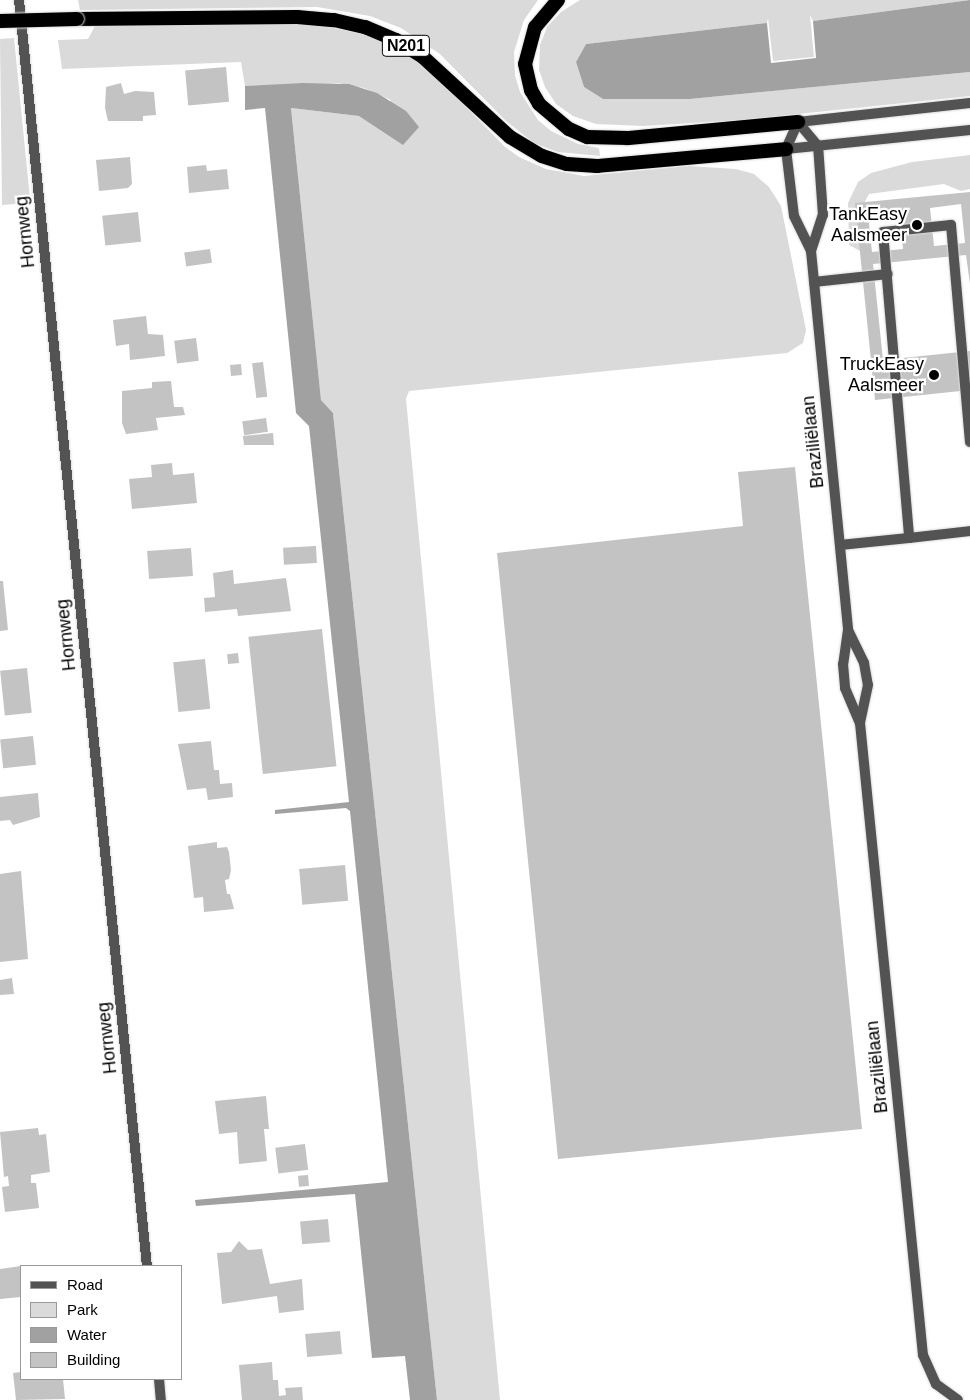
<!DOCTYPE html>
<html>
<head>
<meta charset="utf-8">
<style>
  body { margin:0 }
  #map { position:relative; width:970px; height:1400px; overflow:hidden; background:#fff; font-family:Arial,sans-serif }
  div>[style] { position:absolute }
  .green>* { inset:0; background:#dadada }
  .water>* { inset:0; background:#a1a1a1 }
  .building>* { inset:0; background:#c3c3c3; transform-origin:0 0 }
  .roads { filter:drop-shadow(0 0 1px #dbdbdb) drop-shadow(0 0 1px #dbdbdb) }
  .service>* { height:10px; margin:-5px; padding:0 5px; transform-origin:5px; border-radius:5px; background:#535353 }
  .minor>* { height:10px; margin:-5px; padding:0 5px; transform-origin:5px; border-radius:5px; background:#535353 }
  .tertiary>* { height:10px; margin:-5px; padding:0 5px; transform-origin:5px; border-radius:5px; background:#535353 }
  .trunk>* { height:14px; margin:-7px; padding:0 7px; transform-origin:7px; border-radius:7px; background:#000 }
  .bridges { filter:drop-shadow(0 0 1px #dbdbdb) drop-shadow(0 0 1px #dbdbdb) }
  .trunk-bridge>* { height:14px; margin:-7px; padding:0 7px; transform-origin:7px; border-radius:7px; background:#000 }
  .dots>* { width:14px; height:14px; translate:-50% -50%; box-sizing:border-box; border:2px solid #fff; border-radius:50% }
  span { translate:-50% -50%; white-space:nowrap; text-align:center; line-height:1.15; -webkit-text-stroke:4.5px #fff; paint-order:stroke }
  .shield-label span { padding:1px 4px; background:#fff; border:1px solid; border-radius:4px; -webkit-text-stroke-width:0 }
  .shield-label { font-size:16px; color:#000; font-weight:700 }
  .poi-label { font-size:18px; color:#000 }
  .right { translate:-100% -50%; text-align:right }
  .street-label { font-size:18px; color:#000 }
  .legend { position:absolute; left:20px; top:1265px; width:162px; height:115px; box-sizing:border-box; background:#fff; border:1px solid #999; margin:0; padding:6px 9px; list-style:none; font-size:15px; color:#000 }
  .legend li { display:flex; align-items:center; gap:10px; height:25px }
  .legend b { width:25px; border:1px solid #999 }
</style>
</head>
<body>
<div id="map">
  <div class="green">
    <i style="clip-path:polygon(78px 0,538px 0,524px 20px,514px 52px,515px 75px,520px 92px,538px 120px,551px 131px,578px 144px,599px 148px,600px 156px,558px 152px,534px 143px,506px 121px,440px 54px,401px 28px,370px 16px,317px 7px,80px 10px)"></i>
    <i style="clip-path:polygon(580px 0,970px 0,813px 21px,810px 15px,814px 57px,773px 61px,768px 18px,767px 23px,586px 44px,576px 62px,584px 87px,603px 99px,690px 99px,970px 72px,970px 96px,740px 120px,644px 126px,596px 124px,573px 116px,556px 104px,545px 87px,539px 70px,540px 45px,547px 27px,561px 12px)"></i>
    <i style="clip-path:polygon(308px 23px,373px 36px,409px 54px,432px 72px,504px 146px,519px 157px,546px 169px,584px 176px,689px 166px,736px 169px,754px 174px,769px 187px,781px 206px,806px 330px,803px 343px,787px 353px,409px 391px,406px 399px,500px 1400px,437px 1400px,333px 413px,321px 400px,291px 108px,359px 116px,376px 125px,391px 100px,364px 88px,339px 83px,245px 86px,241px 62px,62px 69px,58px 40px,88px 39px,95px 26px)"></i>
    <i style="clip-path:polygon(14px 38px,30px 199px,28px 203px,2px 205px,0 39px)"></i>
    <i style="clip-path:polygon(970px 155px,970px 189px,961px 191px,944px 184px,869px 194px,862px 207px,862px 252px,849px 245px,848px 203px,858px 182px,871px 173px,912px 162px)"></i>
  </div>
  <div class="water">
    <i style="clip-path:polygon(970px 0,970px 72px,690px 99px,603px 99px,584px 87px,576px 62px,586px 44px,767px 23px,771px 63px,816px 58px,813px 21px)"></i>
    <i style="clip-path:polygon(303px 83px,349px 84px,377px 93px,406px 111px,419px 127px,403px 145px,359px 116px,291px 108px,321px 400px,333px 413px,437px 1400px,410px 1400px,405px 1356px,372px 1358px,355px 1194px,196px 1206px,195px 1200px,388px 1182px,350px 811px,346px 808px,275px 814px,275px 810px,349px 802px,309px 426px,296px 413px,265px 108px,245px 110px,245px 86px)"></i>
  </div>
  <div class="building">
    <i style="left:226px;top:67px;width:35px;height:41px;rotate:85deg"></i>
    <i style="clip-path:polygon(121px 83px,124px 94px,135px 91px,154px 92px,156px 115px,143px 116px,143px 121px,108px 121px,105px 108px,106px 87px)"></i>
    <i style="clip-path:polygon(130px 157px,132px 184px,128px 188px,99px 191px,96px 160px)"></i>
    <i style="clip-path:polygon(206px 165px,207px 171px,227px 169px,229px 189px,189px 193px,187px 167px)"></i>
    <i style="clip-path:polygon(evenodd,970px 192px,970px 284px,966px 255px,873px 264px,883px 360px,970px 351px,970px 390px,875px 400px,855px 203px,970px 192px,961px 204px,965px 243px,934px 246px,930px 208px,961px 204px,970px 192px,899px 211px,903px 249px,872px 252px,868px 214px,899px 211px)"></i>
    <i style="left:138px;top:212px;width:30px;height:36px;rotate:84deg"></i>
    <i style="left:210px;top:249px;width:14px;height:26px;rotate:82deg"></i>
    <i style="clip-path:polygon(146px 316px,148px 334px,163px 335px,165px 356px,130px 360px,129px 344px,116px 346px,113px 320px)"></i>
    <i style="left:196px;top:338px;width:23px;height:22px;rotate:83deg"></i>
    <i style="left:263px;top:362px;width:35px;height:11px;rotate:83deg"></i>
    <i style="left:241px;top:364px;width:11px;height:11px;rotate:85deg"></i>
    <i style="clip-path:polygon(171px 381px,174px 407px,183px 407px,185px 415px,156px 418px,158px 430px,126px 434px,122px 423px,122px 391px,152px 388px,152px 382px)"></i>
    <i style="left:266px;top:418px;width:14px;height:24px;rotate:82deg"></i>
    <i style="clip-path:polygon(273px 433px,274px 445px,244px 445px,243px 436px)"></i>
    <i style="clip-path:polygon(172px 463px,173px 475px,194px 473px,197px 503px,132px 509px,129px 479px,152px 477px,151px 465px)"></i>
    <i style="clip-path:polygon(795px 467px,862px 1129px,558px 1159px,497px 553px,743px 526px,738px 472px)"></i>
    <i style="left:316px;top:546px;width:17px;height:33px;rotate:87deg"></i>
    <i style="left:191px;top:548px;width:28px;height:44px;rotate:86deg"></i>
    <i style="clip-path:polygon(233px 570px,234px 584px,286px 578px,291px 611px,238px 616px,237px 609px,205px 612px,204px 598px,215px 597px,213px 573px)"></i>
    <i style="clip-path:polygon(0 581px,3px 581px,8px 630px,0 631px)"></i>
    <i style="left:322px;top:629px;width:138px;height:74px;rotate:84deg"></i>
    <i style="left:238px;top:653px;width:10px;height:11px;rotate:84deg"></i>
    <i style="left:205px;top:659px;width:50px;height:32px;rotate:84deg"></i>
    <i style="left:27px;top:668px;width:45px;height:27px;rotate:84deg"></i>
    <i style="left:33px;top:736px;width:29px;height:33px;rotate:84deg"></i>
    <i style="clip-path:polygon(211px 741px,214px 770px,219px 770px,220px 784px,232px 783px,233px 797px,208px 800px,206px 788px,187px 790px,178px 744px)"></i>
    <i style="clip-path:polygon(38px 793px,40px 817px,13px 825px,10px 820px,0 821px,0 797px)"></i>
    <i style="clip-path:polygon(217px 842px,217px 848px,227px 847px,229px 852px,231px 870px,229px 879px,225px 880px,227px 894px,230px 894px,234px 909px,204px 912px,203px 897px,194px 898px,188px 846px)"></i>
    <i style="left:345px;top:865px;width:36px;height:46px;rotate:85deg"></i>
    <i style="clip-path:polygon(21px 871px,28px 959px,0 962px,0 874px)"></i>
    <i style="clip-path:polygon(12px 978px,14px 994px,0 995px,0 980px)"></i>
    <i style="clip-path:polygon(266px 1096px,269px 1129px,264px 1129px,267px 1161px,239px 1164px,237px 1132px,219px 1134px,215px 1101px)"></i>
    <i style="clip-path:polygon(38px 1128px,39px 1135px,46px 1134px,50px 1172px,31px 1175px,31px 1183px,36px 1183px,39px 1208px,5px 1212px,2px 1187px,9px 1186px,8px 1176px,4px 1177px,0 1132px)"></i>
    <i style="left:305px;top:1144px;width:26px;height:30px;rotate:83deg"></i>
    <i style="left:308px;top:1175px;width:11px;height:10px;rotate:85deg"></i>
    <i style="left:328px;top:1219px;width:23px;height:28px;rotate:85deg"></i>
    <i style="clip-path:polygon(239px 1241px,248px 1250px,262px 1249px,270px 1284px,302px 1279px,304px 1310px,279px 1313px,277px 1296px,222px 1304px,217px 1253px,231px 1252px)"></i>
    <i style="clip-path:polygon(21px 1266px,21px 1297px,0 1299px,0 1269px)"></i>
    <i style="left:340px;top:1331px;width:23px;height:35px;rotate:85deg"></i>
    <i style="clip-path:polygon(272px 1362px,273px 1380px,278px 1380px,279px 1396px,286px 1395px,285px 1388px,302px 1387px,303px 1400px,242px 1400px,239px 1365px)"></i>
    <i style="clip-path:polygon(21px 1372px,21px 1379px,63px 1379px,65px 1399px,16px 1400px,13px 1373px)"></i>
  </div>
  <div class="roads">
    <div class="service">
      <i style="left:814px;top:282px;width:74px;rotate:-6.2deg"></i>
      <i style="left:970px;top:442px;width:218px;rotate:-95deg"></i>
      <i style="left:951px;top:225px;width:68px;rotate:174.1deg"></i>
      <i style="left:883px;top:232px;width:307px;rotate:85.1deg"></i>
      <i style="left:909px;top:538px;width:61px;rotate:-6.5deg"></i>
      <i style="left:840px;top:545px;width:69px;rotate:-5.8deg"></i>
    </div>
    <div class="minor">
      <i style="left:19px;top:0;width:1272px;rotate:84.23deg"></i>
      <i style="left:811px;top:251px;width:38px;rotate:-72deg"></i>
      <i style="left:823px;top:215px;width:69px;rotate:-94.1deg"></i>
      <i style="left:818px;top:146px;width:31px;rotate:-130deg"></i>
      <i style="left:798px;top:122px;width:30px;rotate:114deg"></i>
      <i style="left:786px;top:149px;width:67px;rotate:83.2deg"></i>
      <i style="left:794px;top:216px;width:39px;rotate:64deg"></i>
      <i style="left:811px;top:251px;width:381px;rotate:84.4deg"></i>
      <i style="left:848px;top:630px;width:34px;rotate:98deg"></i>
      <i style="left:843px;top:664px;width:24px;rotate:85deg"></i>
      <i style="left:845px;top:688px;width:38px;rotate:67deg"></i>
      <i style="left:860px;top:723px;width:635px;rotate:84.31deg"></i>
      <i style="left:923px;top:1355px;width:32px;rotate:66deg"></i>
      <i style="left:936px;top:1384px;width:27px;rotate:36deg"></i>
      <i style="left:848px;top:630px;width:37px;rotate:64deg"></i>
      <i style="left:864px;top:663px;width:22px;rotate:80deg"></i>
      <i style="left:868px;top:685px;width:39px;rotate:102deg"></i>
      <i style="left:159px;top:1379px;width:21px;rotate:85deg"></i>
    </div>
    <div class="tertiary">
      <i style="left:798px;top:122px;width:173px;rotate:-6.3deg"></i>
      <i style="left:786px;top:149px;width:185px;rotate:-5.9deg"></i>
    </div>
    <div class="trunk">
      <i style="left:558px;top:0;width:35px;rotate:130deg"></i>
      <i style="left:535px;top:27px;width:38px;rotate:105deg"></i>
      <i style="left:525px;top:64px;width:27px;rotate:77deg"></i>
      <i style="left:531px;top:90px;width:16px;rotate:60deg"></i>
      <i style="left:539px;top:104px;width:39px;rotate:40deg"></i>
      <i style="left:569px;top:129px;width:20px;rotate:24deg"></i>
      <i style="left:587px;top:137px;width:41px;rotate:1.4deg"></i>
      <i style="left:628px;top:138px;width:171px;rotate:-5.4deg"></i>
      <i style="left:77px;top:19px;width:220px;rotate:-0.5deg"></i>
      <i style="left:297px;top:17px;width:37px;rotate:5deg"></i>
      <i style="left:334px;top:20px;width:32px;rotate:13deg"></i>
      <i style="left:365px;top:27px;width:34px;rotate:23deg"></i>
      <i style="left:396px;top:40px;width:32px;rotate:32deg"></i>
      <i style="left:423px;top:57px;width:118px;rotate:42.6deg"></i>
      <i style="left:510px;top:137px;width:37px;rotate:31deg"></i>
      <i style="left:542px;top:156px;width:26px;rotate:18deg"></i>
      <i style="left:567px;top:164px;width:30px;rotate:4deg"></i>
      <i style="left:597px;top:166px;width:190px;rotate:-5.1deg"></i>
    </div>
  </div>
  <div class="bridges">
    <div class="trunk-bridge">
      <i style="left:0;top:21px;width:77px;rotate:-1.5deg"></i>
    </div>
  </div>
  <div class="dots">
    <i style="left:917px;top:225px;background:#000"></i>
    <i style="left:934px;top:375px;background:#000"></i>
  </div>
  <div class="shield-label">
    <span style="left:406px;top:46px">N201</span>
  </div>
  <div class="poi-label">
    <span class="right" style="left:907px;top:225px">TankEasy<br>Aalsmeer</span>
    <span class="right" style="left:924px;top:375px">TruckEasy<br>Aalsmeer</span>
  </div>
  <div class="street-label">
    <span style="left:25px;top:232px;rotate:-96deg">Hornweg</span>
    <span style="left:813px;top:442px;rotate:-96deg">Braziliëlaan</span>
    <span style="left:66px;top:635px;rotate:-96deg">Hornweg</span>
    <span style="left:107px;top:1038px;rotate:-96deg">Hornweg</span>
    <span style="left:877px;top:1067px;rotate:-96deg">Braziliëlaan</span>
  </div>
  <ul class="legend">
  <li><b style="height:6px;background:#535353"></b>Road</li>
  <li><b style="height:14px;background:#dadada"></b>Park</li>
  <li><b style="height:14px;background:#a1a1a1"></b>Water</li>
  <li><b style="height:14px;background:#c3c3c3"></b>Building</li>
  </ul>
</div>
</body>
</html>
